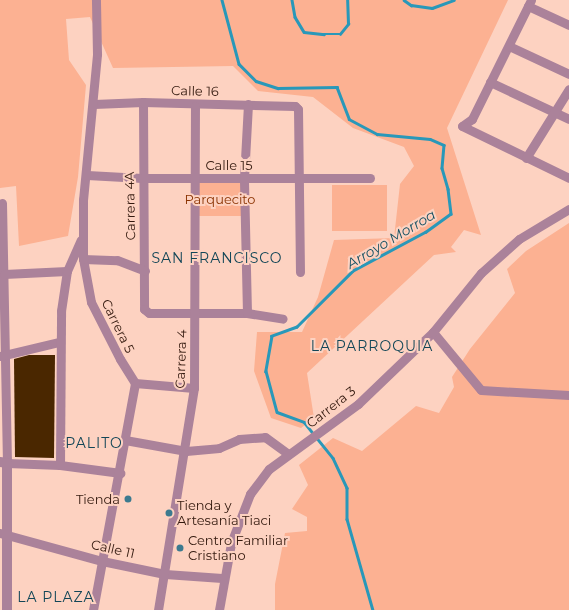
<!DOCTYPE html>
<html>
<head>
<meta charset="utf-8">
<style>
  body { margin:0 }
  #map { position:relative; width:569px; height:610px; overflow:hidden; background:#fdd2c1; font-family:Montserrat,sans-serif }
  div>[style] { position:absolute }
  .green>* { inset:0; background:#fcb192; transform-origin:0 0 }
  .stream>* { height:2.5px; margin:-1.25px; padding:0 1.25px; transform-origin:1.25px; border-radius:1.25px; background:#2998b9 }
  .building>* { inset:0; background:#4a2700 }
  .minor>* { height:9px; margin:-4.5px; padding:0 4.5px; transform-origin:4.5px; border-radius:4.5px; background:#ab829a }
  .tertiary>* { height:10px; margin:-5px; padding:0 5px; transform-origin:5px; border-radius:5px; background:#ab829a }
  .dots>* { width:11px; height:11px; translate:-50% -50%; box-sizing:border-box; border:2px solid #fdd2c1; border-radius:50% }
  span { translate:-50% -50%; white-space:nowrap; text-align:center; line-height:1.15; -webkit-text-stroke:4px #fdd2c1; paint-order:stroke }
  .street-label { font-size:13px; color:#33190e }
  .park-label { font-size:13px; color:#8a3200 }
  .poi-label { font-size:13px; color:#33190e }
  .right { translate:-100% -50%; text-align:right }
  .left { translate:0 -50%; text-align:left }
  .water-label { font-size:14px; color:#175163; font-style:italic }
  .neighbourhood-label { font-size:14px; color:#124657; letter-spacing:1px }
</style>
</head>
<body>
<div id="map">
  <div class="green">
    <i style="clip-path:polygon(0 0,508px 0,447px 128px,481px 235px,464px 230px,451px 247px,456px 252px,434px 255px,307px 373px,314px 418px,301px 428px,271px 418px,254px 371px,257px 332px,302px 332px,318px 297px,334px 240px,394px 238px,400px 184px,414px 166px,404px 147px,353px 128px,313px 97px,258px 91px,233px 66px,113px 68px,90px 17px,66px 19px,69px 60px,86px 85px,78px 177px,68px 236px,19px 246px,16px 186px,0 188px)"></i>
    <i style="left:197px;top:182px;width:46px;height:34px"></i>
    <i style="left:332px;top:185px;width:55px;height:46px"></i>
    <i style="clip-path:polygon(569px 223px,569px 610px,275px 610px,275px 584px,285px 533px,307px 531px,307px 517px,292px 509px,308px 485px,299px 465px,333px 438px,362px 451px,416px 406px,439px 413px,454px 387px,452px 377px,470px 349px,515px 293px,507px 269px,526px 251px)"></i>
  </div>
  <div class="stream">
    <i style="left:222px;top:0;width:66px;rotate:75.1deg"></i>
    <i style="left:239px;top:64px;width:24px;rotate:45deg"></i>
    <i style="left:256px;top:81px;width:23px;rotate:18deg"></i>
    <i style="left:278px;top:88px;width:59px;rotate:-1deg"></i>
    <i style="left:337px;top:87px;width:34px;rotate:69deg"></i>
    <i style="left:349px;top:119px;width:32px;rotate:28deg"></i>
    <i style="left:377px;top:134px;width:53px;rotate:5.4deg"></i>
    <i style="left:430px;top:139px;width:15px;rotate:23deg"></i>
    <i style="left:444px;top:145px;width:23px;rotate:95deg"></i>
    <i style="left:442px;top:168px;width:22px;rotate:74deg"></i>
    <i style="left:448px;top:189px;width:25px;rotate:83deg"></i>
    <i style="left:451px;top:214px;width:31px;rotate:144deg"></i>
    <i style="left:426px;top:232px;width:83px;rotate:151.9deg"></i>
    <i style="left:353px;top:271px;width:79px;rotate:135deg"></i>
    <i style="left:297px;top:327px;width:27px;rotate:160deg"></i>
    <i style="left:272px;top:336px;width:36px;rotate:100deg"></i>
    <i style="left:266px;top:371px;width:42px;rotate:75deg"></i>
    <i style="left:277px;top:412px;width:29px;rotate:20deg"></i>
    <i style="left:304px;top:422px;width:46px;rotate:51.1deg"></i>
    <i style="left:333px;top:458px;width:33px;rotate:65deg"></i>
    <i style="left:347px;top:488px;width:31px;rotate:90deg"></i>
    <i style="left:347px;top:519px;width:95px;rotate:74.1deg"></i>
    <i style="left:292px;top:0;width:17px;rotate:80deg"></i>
    <i style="left:295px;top:17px;width:17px;rotate:59deg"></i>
    <i style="left:304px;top:32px;width:20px;rotate:6deg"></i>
    <i style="left:324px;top:34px;width:16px"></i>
    <i style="left:340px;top:34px;width:13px;rotate:-51deg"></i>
    <i style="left:348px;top:24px;width:24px;rotate:-92deg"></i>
    <i style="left:404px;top:0;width:9px;rotate:36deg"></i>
    <i style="left:411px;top:5px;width:21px;rotate:8deg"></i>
    <i style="left:432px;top:8px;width:23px;rotate:-20deg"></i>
  </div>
  <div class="building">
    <i style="clip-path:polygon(29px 355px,55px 355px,54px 458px,15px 457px,14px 359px)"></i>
  </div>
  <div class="minor">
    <i style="left:531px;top:0;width:133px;rotate:116.4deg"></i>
    <i style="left:472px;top:119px;width:12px;rotate:145deg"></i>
    <i style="left:462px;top:126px;width:119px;rotate:25.9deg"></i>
    <i style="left:528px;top:6px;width:45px;rotate:24.9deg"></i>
    <i style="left:509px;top:46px;width:66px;rotate:25deg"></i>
    <i style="left:490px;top:82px;width:87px;rotate:25.1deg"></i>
    <i style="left:143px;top:102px;width:207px;rotate:89.7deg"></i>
    <i style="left:144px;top:309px;width:6px;rotate:39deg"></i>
    <i style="left:149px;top:313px;width:98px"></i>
    <i style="left:247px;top:313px;width:36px;rotate:9deg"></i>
    <i style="left:94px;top:104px;width:49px;rotate:-2.3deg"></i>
    <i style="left:143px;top:102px;width:152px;rotate:1.5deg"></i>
    <i style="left:295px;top:106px;width:4px;rotate:45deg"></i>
    <i style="left:298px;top:109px;width:163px;rotate:89.3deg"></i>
    <i style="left:526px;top:158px;width:81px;rotate:-58.1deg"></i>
    <i style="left:87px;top:175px;width:55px;rotate:3.1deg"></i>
    <i style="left:142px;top:178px;width:228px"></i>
    <i style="left:2px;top:203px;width:260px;rotate:88.9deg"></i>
    <i style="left:7px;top:463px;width:53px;rotate:2.2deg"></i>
    <i style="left:60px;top:465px;width:61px;rotate:7.6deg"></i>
    <i style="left:83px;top:259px;width:34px;rotate:2deg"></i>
    <i style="left:117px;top:260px;width:30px;rotate:21deg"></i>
    <i style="left:4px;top:274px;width:63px;rotate:-2.7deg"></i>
    <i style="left:247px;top:313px;width:135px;rotate:-91.3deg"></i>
    <i style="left:244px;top:178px;width:74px;rotate:-86.9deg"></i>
    <i style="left:433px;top:332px;width:75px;rotate:50.4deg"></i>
    <i style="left:481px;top:390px;width:88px;rotate:3.3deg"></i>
    <i style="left:0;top:356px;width:61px;rotate:-13.3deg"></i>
    <i style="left:135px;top:383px;width:59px;rotate:4.8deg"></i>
    <i style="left:125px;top:440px;width:62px;rotate:10.2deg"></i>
    <i style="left:186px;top:451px;width:33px;rotate:-5deg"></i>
    <i style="left:219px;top:448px;width:22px;rotate:-24deg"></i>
    <i style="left:239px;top:439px;width:26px;rotate:-4deg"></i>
    <i style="left:265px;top:437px;width:29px;rotate:36deg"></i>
    <i style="left:60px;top:465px;width:154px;rotate:-89.6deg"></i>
    <i style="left:61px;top:311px;width:40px;rotate:-81.5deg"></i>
    <i style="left:67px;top:271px;width:34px;rotate:-66deg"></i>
    <i style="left:0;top:533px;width:106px;rotate:15.4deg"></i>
    <i style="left:102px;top:561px;width:64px;rotate:11.7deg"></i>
    <i style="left:165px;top:574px;width:57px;rotate:4deg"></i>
    <i style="left:93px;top:610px;width:231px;rotate:-79.5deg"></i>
    <i style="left:135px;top:383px;width:28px;rotate:-122deg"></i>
    <i style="left:120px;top:359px;width:64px;rotate:-117deg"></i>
    <i style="left:91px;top:302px;width:44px;rotate:-100.5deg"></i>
    <i style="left:83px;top:259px;width:59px;rotate:-90deg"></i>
    <i style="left:83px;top:200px;width:147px;rotate:-84.5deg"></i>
    <i style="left:97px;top:54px;width:54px;rotate:-91.1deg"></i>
    <i style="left:158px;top:610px;width:225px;rotate:-80.8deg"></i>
    <i style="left:194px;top:388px;width:282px;rotate:-89.8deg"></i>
    <i style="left:219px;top:610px;width:68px;rotate:-79.8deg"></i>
    <i style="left:231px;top:543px;width:53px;rotate:-68.8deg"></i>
    <i style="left:250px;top:494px;width:31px;rotate:-53deg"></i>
    <i style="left:269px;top:469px;width:110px;rotate:-36.1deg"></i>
    <i style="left:358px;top:404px;width:104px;rotate:-43.8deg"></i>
    <i style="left:433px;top:332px;width:76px;rotate:-50.9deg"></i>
    <i style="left:481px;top:273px;width:51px;rotate:-41.8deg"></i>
    <i style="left:519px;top:239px;width:58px;rotate:-31deg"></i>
  </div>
  <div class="tertiary">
    <i style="left:0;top:462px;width:7px;rotate:8deg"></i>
    <i style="left:7px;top:463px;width:147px;rotate:90deg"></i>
  </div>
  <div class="dots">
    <i style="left:128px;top:499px;background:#3c7a8f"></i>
    <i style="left:169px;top:513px;background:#3c7a8f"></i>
    <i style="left:180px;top:548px;background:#3c7a8f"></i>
  </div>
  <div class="street-label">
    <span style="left:195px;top:91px;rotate:1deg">Calle 16</span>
    <span style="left:229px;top:165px">Calle 15</span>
    <span style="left:130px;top:206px;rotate:-91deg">Carrera 4A</span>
    <span style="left:118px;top:326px;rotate:64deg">Carrera 5</span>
    <span style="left:181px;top:359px;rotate:-88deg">Carrera 4</span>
    <span style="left:331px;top:407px;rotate:-38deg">Carrera 3</span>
    <span style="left:113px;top:549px;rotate:13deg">Calle 11</span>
  </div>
  <div class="park-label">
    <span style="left:220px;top:199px">Parquecito</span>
  </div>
  <div class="poi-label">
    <span class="right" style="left:120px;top:499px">Tienda</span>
    <span class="left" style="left:177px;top:513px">Tienda y<br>Artesanía Tiaci</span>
    <span class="left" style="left:188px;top:548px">Centro Familiar<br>Cristiano</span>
  </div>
  <div class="water-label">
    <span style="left:391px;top:239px;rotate:-31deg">Arroyo Morroa</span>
  </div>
  <div class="neighbourhood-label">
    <span style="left:217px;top:258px">SAN FRANCISCO</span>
    <span style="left:372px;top:346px">LA PARROQUIA</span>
    <span style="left:94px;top:443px">PALITO</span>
    <span style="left:56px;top:597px">LA PLAZA</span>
  </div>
</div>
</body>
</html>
